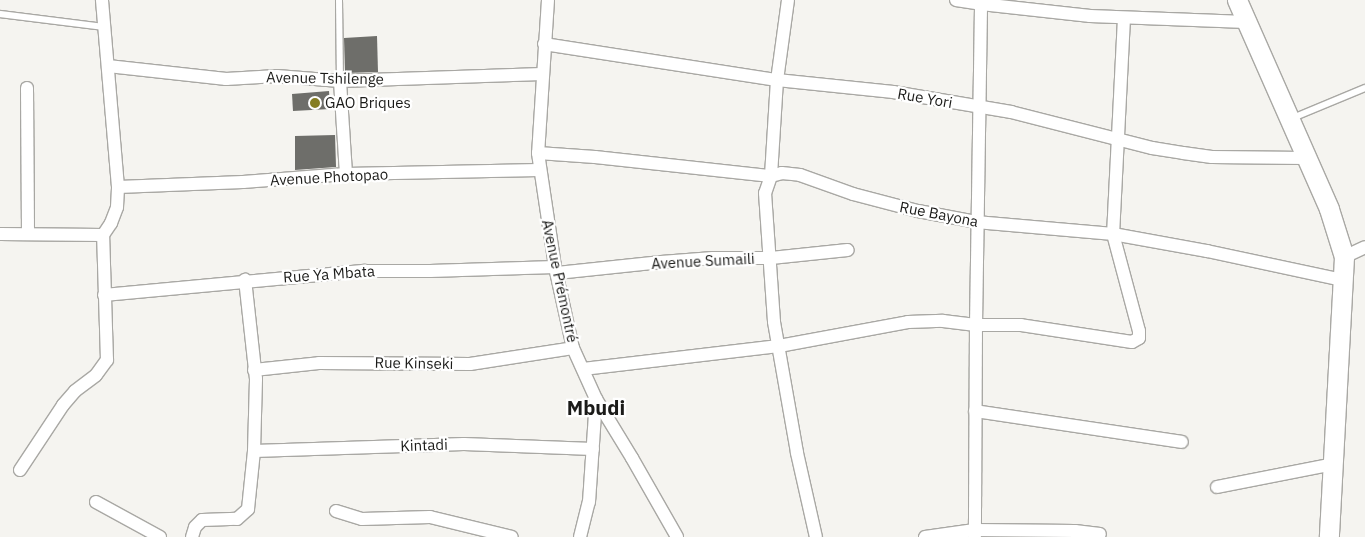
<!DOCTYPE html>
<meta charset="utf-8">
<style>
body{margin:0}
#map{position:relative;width:1365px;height:537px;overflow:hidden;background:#f5f4f0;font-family:"IBM Plex Sans",sans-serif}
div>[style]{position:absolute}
.building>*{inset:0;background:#6e6e6a}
.roads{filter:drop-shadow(1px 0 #a9a8a4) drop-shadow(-1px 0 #a9a8a4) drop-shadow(0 1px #a9a8a4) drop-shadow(0 -1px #a9a8a4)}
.lane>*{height:6px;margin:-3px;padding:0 3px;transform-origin:3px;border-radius:3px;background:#fff}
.street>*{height:12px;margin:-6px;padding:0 6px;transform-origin:6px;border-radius:6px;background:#fff}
.secondary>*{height:19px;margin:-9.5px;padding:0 9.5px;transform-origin:9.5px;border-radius:9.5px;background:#fff}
.dots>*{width:14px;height:14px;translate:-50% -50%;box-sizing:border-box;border:2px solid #fff;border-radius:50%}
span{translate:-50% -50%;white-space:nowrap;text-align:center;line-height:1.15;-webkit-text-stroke:4.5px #fff;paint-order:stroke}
.street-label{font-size:15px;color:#1b1b19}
.poi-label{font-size:15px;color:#1b1b19}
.left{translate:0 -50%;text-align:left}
.district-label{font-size:20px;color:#1b1b19;font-weight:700}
</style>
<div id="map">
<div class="building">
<i style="clip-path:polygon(377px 36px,378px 72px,345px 73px,344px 38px)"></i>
<i style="clip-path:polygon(329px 91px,330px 109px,293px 111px,292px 94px)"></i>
<i style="clip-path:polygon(335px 135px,336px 167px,295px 170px,295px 136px)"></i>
</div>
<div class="roads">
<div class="lane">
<i style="left:339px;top:0;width:81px;rotate:89.3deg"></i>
<i style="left:0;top:14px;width:106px;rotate:7.1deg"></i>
<i style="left:1290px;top:119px;width:81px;rotate:-22.5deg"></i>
</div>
<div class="street">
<i style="left:548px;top:0;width:153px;rotate:93.7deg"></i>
<i style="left:538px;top:153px;width:115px;rotate:81.5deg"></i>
<i style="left:555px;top:267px;width:83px;rotate:77.5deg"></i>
<i style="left:573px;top:348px;width:56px;rotate:65.7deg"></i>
<i style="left:596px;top:399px;width:69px;rotate:58.6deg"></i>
<i style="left:632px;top:458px;width:91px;rotate:60.3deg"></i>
<i style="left:788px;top:0;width:81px;rotate:97.8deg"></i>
<i style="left:777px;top:80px;width:96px;rotate:93.6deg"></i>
<i style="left:771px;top:176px;width:18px;rotate:109deg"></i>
<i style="left:765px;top:193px;width:129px;rotate:86deg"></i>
<i style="left:774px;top:322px;width:133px;rotate:80deg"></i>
<i style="left:797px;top:453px;width:86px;rotate:77.3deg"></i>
<i style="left:956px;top:0;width:25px;rotate:9deg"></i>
<i style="left:981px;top:4px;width:4px;rotate:-90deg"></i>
<i style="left:1124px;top:18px;width:216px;rotate:92.9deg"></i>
<i style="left:1113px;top:234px;width:100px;rotate:75deg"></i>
<i style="left:1139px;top:331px;width:7px;rotate:90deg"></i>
<i style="left:1139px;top:338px;width:8px;rotate:150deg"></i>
<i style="left:1132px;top:342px;width:112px;rotate:-171.3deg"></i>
<i style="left:1021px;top:325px;width:45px;rotate:180deg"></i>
<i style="left:976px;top:325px;width:321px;rotate:-89.1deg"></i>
<i style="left:981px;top:4px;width:110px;rotate:6.3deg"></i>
<i style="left:1090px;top:16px;width:156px;rotate:2.2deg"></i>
<i style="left:544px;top:44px;width:236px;rotate:8.8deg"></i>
<i style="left:777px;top:80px;width:117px;rotate:5.9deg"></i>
<i style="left:893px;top:92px;width:120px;rotate:9.6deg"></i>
<i style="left:1011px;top:112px;width:146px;rotate:14.3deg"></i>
<i style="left:1152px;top:148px;width:31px;rotate:9deg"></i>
<i style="left:1183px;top:153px;width:29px;rotate:8deg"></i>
<i style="left:1212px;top:157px;width:93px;rotate:0.6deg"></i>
<i style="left:108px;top:66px;width:119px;rotate:6.3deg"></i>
<i style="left:226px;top:79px;width:51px;rotate:-3.4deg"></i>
<i style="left:277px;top:76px;width:63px;rotate:4.5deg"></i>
<i style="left:340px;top:81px;width:202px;rotate:-2deg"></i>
<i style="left:340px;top:81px;width:93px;rotate:86.3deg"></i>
<i style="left:27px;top:88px;width:145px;rotate:89.6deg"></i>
<i style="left:538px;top:153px;width:57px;rotate:4deg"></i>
<i style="left:595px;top:157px;width:177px;rotate:6.2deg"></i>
<i style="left:771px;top:176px;width:11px;rotate:-15deg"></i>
<i style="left:782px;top:173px;width:18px;rotate:6deg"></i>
<i style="left:800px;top:175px;width:56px;rotate:19.7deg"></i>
<i style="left:853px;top:194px;width:67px;rotate:14.7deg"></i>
<i style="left:918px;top:211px;width:59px;rotate:10.7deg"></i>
<i style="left:976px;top:222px;width:138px;rotate:5deg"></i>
<i style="left:1113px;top:234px;width:96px;rotate:10.3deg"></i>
<i style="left:1207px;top:251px;width:138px;rotate:12.1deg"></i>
<i style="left:118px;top:187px;width:125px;rotate:-2.3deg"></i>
<i style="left:243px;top:182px;width:103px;rotate:-4.4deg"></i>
<i style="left:346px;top:174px;width:193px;rotate:-1.2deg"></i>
<i style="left:0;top:234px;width:103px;rotate:0.6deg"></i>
<i style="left:103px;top:235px;width:14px;rotate:-56deg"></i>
<i style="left:111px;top:223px;width:17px;rotate:-69deg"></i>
<i style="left:117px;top:207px;width:20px;rotate:-87deg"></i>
<i style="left:118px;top:187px;width:188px;rotate:-94.9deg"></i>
<i style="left:1344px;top:257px;width:23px;rotate:-25deg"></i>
<i style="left:557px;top:273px;width:105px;rotate:-6deg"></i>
<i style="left:661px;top:262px;width:52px;rotate:-4.4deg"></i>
<i style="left:713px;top:258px;width:58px"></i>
<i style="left:771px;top:258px;width:77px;rotate:-5.9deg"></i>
<i style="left:104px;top:295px;width:262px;rotate:-5.3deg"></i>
<i style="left:365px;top:271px;width:65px"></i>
<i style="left:430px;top:271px;width:125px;rotate:-1.8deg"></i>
<i style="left:583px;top:369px;width:197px;rotate:-6.7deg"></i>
<i style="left:779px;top:346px;width:131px;rotate:-10.5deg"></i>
<i style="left:908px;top:322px;width:35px;rotate:-2deg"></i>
<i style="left:943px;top:321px;width:33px;rotate:7deg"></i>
<i style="left:976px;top:325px;width:212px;rotate:90.3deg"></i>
<i style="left:254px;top:370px;width:65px;rotate:-6.1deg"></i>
<i style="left:319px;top:363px;width:151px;rotate:0.4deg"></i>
<i style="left:470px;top:364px;width:104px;rotate:-8.8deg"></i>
<i style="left:975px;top:411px;width:209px;rotate:8.5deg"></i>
<i style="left:254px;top:451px;width:210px;rotate:-1.9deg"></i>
<i style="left:464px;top:444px;width:129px;rotate:2.2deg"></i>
<i style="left:20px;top:470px;width:78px;rotate:-56.5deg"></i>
<i style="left:63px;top:405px;width:18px;rotate:-49deg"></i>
<i style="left:75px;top:391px;width:26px;rotate:-37deg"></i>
<i style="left:96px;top:375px;width:19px;rotate:-54deg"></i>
<i style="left:107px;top:360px;width:125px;rotate:-91.8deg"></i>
<i style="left:1217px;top:487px;width:119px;rotate:-11.1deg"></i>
<i style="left:96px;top:502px;width:73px;rotate:28.7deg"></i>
<i style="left:336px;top:511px;width:27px;rotate:17deg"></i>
<i style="left:362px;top:519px;width:68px;rotate:-1.7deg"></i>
<i style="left:430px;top:517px;width:84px;rotate:13.7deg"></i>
<i style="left:192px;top:537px;width:10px;rotate:-73deg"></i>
<i style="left:195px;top:527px;width:10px;rotate:-45deg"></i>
<i style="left:202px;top:520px;width:35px;rotate:-2deg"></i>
<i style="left:237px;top:519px;width:15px;rotate:-42deg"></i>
<i style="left:248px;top:509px;width:58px;rotate:-84.1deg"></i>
<i style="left:254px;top:451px;width:72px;rotate:-88.4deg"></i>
<i style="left:256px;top:379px;width:100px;rotate:-96.3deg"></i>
<i style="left:580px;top:537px;width:36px;rotate:-76deg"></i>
<i style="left:589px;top:502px;width:103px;rotate:-86.1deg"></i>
<i style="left:925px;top:537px;width:50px;rotate:-8deg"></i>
<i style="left:975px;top:530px;width:100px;rotate:0.6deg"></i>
<i style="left:1075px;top:531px;width:25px;rotate:7deg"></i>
</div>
<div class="secondary">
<i style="left:1237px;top:0;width:228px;rotate:66.2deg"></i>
<i style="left:1329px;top:209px;width:50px;rotate:72.6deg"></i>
<i style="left:1344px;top:257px;width:280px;rotate:93.1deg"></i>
</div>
</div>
<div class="dots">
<i style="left:315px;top:103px;background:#857d23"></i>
</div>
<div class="street-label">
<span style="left:325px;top:78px;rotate:1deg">Avenue Tshilenge</span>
<span style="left:925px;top:98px;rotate:10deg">Rue Yori</span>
<span style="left:329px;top:177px;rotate:-3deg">Avenue Photopao</span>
<span style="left:939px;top:214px;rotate:11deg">Rue Bayona</span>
<span style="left:703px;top:261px;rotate:-3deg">Avenue Sumaili</span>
<span style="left:329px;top:274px;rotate:-4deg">Rue Ya Mbata</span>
<span style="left:560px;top:281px;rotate:78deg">Avenue Prémontré</span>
<span style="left:414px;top:363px;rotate:1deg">Rue Kinseki</span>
<span style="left:424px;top:445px;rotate:-2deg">Kintadi</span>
</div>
<div class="poi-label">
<span class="left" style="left:325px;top:103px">GAO Briques</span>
</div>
<div class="district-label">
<span style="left:596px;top:407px">Mbudi</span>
</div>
</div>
